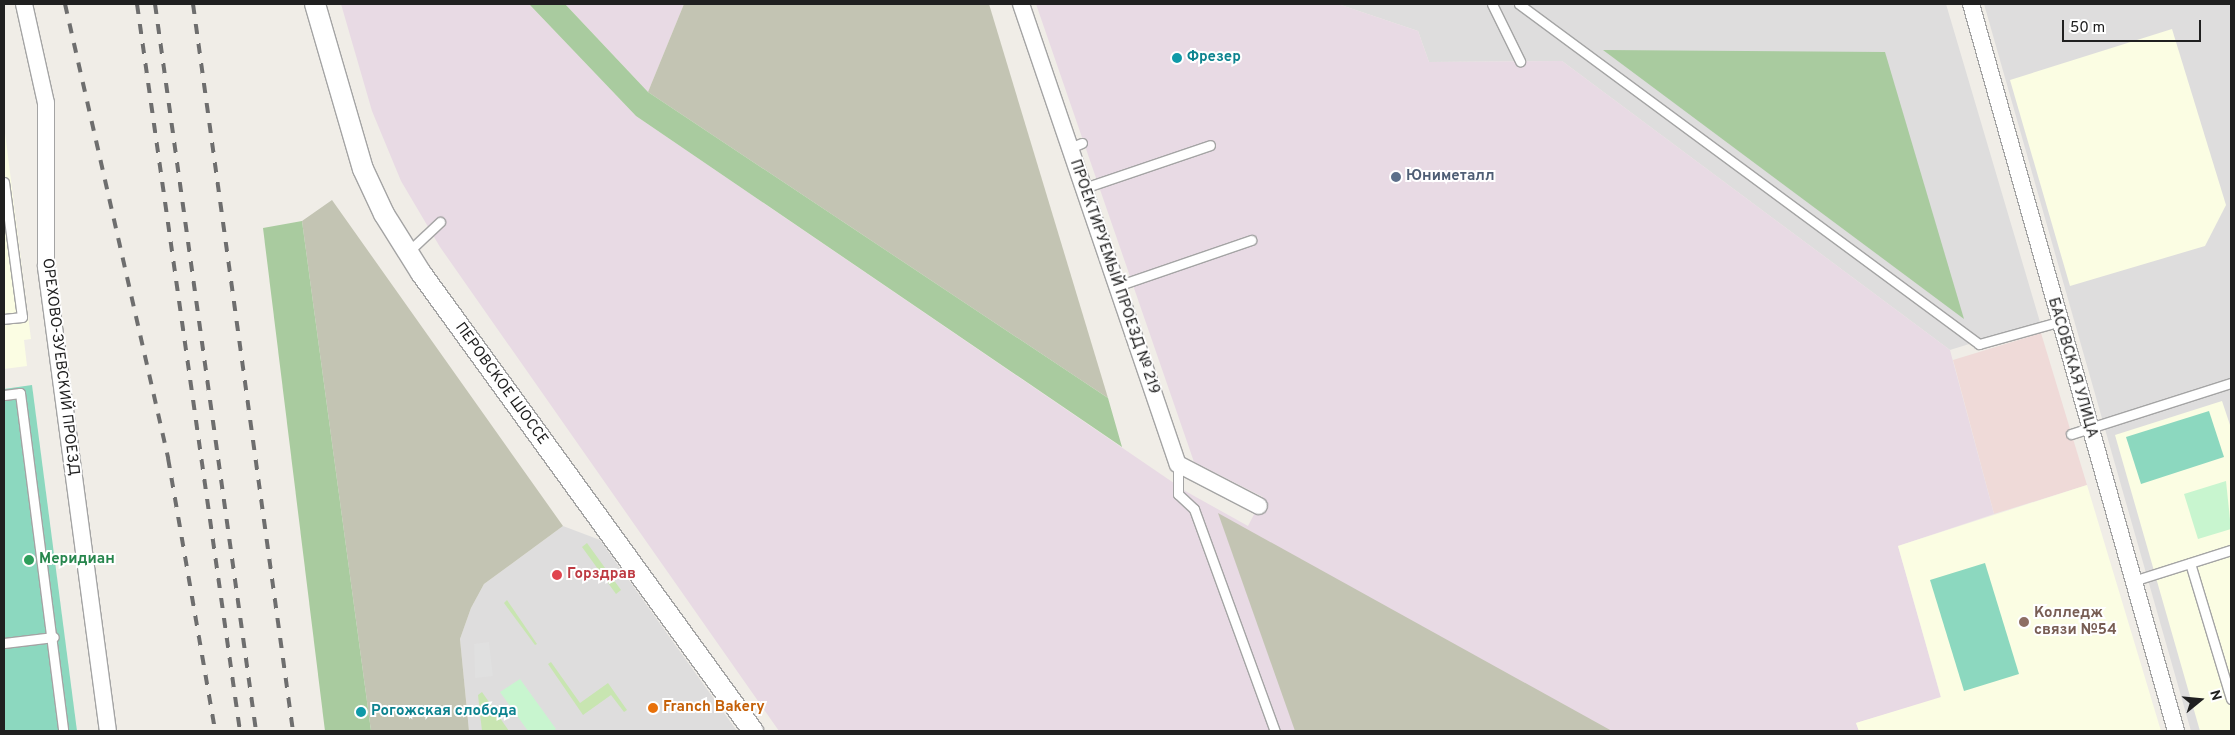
<!DOCTYPE html>
<meta charset="utf-8">
<style>
body{margin:0}
#map{position:relative;width:2235px;height:735px;overflow:hidden;background:#f0ede7;font-family:Overpass,sans-serif}
div>[style]{position:absolute}
.residential>*{inset:0;background:#dedddd}
.commercial>*{inset:0;background:#efdad8}
.industrial>*{inset:0;background:#e8dae4}
.education>*{inset:0;background:#fbfde3}
.construction>*{inset:0;background:#c3c4b3}
.grass>*{inset:0;background:#c8e5b1}
.forest>*{inset:0;background:#a9cb9f}
.park>*{inset:0;background:#c8f5cf}
.pitch>*{inset:0;background:#8cd8bf}
.parking>*{inset:0;background:#e0e0e0}
.roads{filter:drop-shadow(1px 0 #a4a4a4) drop-shadow(-1px 0 #a4a4a4) drop-shadow(0 1px #a4a4a4) drop-shadow(0 -1px #a4a4a4)}
.service>*{height:9px;margin:-4.5px;padding:0 4.5px;transform-origin:4.5px;border-radius:4.5px;background:#fff}
.minor>*{height:16px;margin:-8px;padding:0 8px;transform-origin:8px;border-radius:8px;background:#fff}
.tertiary>*{height:20px;margin:-10px;padding:0 10px;transform-origin:10px;border-radius:10px;background:#fff}
.rail>*{height:4px;margin-top:-2px;transform-origin:0;background:repeating-linear-gradient(90deg,#6e6e6e 0 10px,transparent 0 20px)}
.dots>*{width:14px;height:14px;translate:-50% -50%;box-sizing:border-box;border:2px solid #fff;border-radius:50%}
span{translate:-50% -50%;white-space:nowrap;text-align:center;line-height:1.15;-webkit-text-stroke:4px #fff;paint-order:stroke}
.culture-label{font-size:15px;color:#0d838f;font-weight:700}
.left{translate:0 -50%;text-align:left}
.service-label{font-size:15px;color:#4e5e75;font-weight:700}
.street-label{font-size:15px;color:#202020}
.leisure-label{font-size:15px;color:#27864d;font-weight:700}
.health-label{font-size:15px;color:#be3a42;font-weight:700}
.education-label{font-size:15px;color:#785e54;font-weight:700}
.food-label{font-size:15px;color:#c56008;font-weight:700}
.frame{position:absolute;inset:0;border:5px solid #202020;pointer-events:none}
.north{position:absolute;left:2175px;top:675px;width:50px;height:50px;-webkit-text-stroke:4px #fff;paint-order:stroke;rotate:73deg;font-size:14px;font-weight:700;line-height:20px;text-align:center;color:#202020}
.north::after{content:'';display:block;margin:auto;width:18px;height:22px;background:#202020;clip-path:polygon(50% 0,100% 100%,50% 72%,0 100%)}
.scale{position:absolute;left:2062px;top:20px;width:139px;height:22px;box-sizing:border-box;border:2px solid #202020;border-top:0;padding-left:6px;font-size:15px;line-height:18px;white-space:nowrap;color:#202020;-webkit-text-stroke:4px #fff;paint-order:stroke}
</style>
<div id="map">
<div class="residential">
<i style="clip-path:polygon(1338px 4px,1946px 4px,2040px 322px,1950px 350px,1562px 61px,1429px 62px,1418px 31px)"></i>
<i style="clip-path:polygon(1984px 4px,2231px 4px,2231px 731px,2191px 731px)"></i>
<i style="clip-path:polygon(563px 526px,600px 540px,737px 731px,469px 731px,460px 639px,471px 608px,484px 584px)"></i>
</div>
<div class="commercial">
<i style="clip-path:polygon(2041px 333px,2087px 485px,1994px 514px,1953px 360px)"></i>
</div>
<div class="industrial">
<i style="clip-path:polygon(341px 4px,529px 4px,636px 116px,1187px 492px,1248px 526px,1263px 497px,1194px 462px,1036px 4px,1338px 4px,1418px 31px,1429px 62px,1562px 61px,1950px 350px,1994px 514px,1898px 546px,1941px 698px,1856px 723px,1859px 731px,779px 731px,440px 247px,401px 181px,372px 111px)"></i>
<i style="clip-path:polygon(565px 4px,684px 4px,648px 92px)"></i>
</div>
<div class="education">
<i style="clip-path:polygon(2172px 29px,2226px 205px,2205px 246px,2070px 286px,2010px 80px)"></i>
<i style="clip-path:polygon(4px 125px,31px 339px,24px 340px,27px 366px,4px 369px)"></i>
<i style="clip-path:polygon(2222px 401px,2231px 428px,2231px 731px,2200px 731px,2115px 435px)"></i>
<i style="clip-path:polygon(2087px 485px,2161px 731px,1859px 731px,1856px 723px,1941px 697px,1898px 546px)"></i>
</div>
<div class="construction">
<i style="clip-path:polygon(684px 4px,989px 4px,1108px 398px,648px 92px)"></i>
<i style="clip-path:polygon(332px 200px,563px 526px,484px 584px,471px 608px,460px 639px,469px 731px,371px 731px,302px 221px)"></i>
<i style="clip-path:polygon(1218px 513px,1612px 731px,1295px 731px)"></i>
</div>
<div class="grass">
<i style="clip-path:polygon(587px 543px,621px 590px,616px 594px,582px 547px)"></i>
<i style="clip-path:polygon(507px 600px,537px 644px,535px 645px,504px 603px)"></i>
<i style="clip-path:polygon(551px 662px,580px 703px,608px 683px,627px 710px,624px 712px,611px 695px,583px 715px,548px 664px)"></i>
<i style="clip-path:polygon(482px 692px,509px 731px,482px 731px,478px 695px)"></i>
</div>
<div class="forest">
<i style="clip-path:polygon(529px 4px,565px 4px,648px 92px,1108px 398px,1122px 447px,636px 116px)"></i>
<i style="clip-path:polygon(1603px 50px,1885px 52px,1964px 319px)"></i>
<i style="clip-path:polygon(302px 221px,371px 731px,325px 731px,263px 228px)"></i>
</div>
<div class="park">
<i style="clip-path:polygon(2226px 481px,2231px 529px,2198px 539px,2184px 494px)"></i>
<i style="clip-path:polygon(520px 679px,556px 729px,553px 731px,528px 731px,500px 692px)"></i>
</div>
<div class="pitch">
<i style="clip-path:polygon(32px 385px,77px 731px,4px 731px,4px 389px)"></i>
<i style="clip-path:polygon(2209px 411px,2224px 457px,2141px 484px,2126px 437px)"></i>
<i style="clip-path:polygon(1985px 563px,2019px 674px,1964px 691px,1930px 580px)"></i>
</div>
<div class="parking">
<i style="clip-path:polygon(489px 642px,493px 676px,475px 678px,474px 644px)"></i>
</div>
<div class="roads">
<div class="service">
<i style="left:1492px;top:4px;width:64px;rotate:63.8deg"></i>
<i style="left:1519px;top:4px;width:572px;rotate:36.47deg"></i>
<i style="left:1979px;top:344px;width:82px;rotate:-15.6deg"></i>
<i style="left:1070px;top:148px;width:13px;rotate:-23deg"></i>
<i style="left:4px;top:182px;width:136px;rotate:82.4deg"></i>
<i style="left:22px;top:317px;width:18px;rotate:174deg"></i>
<i style="left:1084px;top:188px;width:133px;rotate:-18.8deg"></i>
<i style="left:408px;top:252px;width:44px;rotate:-43.2deg"></i>
<i style="left:1117px;top:286px;width:142px;rotate:-18.9deg"></i>
<i style="left:4px;top:395px;width:16px;rotate:-7deg"></i>
<i style="left:20px;top:393px;width:341px;rotate:82.7deg"></i>
<i style="left:2071px;top:434px;width:168px;rotate:-17.7deg"></i>
<i style="left:1178px;top:464px;width:30px;rotate:90deg"></i>
<i style="left:1178px;top:494px;width:22px;rotate:43deg"></i>
<i style="left:1194px;top:509px;width:236px;rotate:70deg"></i>
<i style="left:2190px;top:563px;width:142px;rotate:73.2deg"></i>
<i style="left:2133px;top:581px;width:103px;rotate:-17.6deg"></i>
<i style="left:4px;top:643px;width:50px;rotate:-6.8deg"></i>
</div>
<div class="minor">
<i style="left:24px;top:4px;width:101px;rotate:77.5deg"></i>
<i style="left:46px;top:103px;width:164px;rotate:90deg"></i>
<i style="left:46px;top:267px;width:468px;rotate:82.4deg"></i>
<i style="left:1021px;top:4px;width:486px;rotate:71.2deg"></i>
<i style="left:1178px;top:464px;width:91px;rotate:27.4deg"></i>
<i style="left:1971px;top:4px;width:755px;rotate:74.25deg"></i>
</div>
<div class="tertiary">
<i style="left:315px;top:4px;width:172px;rotate:73.8deg"></i>
<i style="left:363px;top:169px;width:50px;rotate:65deg"></i>
<i style="left:384px;top:214px;width:70px;rotate:57.9deg"></i>
<i style="left:421px;top:273px;width:566px;rotate:54.06deg"></i>
</div>
</div>
<div class="rail">
<i style="left:65px;top:4px;width:466px;rotate:77.2deg"></i>
<i style="left:168px;top:458px;width:277px;rotate:80.2deg"></i>
<i style="left:137px;top:4px;width:734px;rotate:81.94deg"></i>
<i style="left:155px;top:4px;width:734px;rotate:82.09deg"></i>
<i style="left:193px;top:4px;width:734px;rotate:82.17deg"></i>
</div>
<div class="dots">
<i style="left:1177px;top:58px;background:#0f9aa8"></i>
<i style="left:1396px;top:177px;background:#5c6f8a"></i>
<i style="left:29px;top:560px;background:#2e9e5b"></i>
<i style="left:557px;top:575px;background:#e0444e"></i>
<i style="left:2024px;top:622px;background:#8d6e63"></i>
<i style="left:653px;top:708px;background:#e8710a"></i>
<i style="left:361px;top:712px;background:#0f9aa8"></i>
</div>
<div class="culture-label">
<span class="left" style="left:1187px;top:58px">Фрезер</span>
<span class="left" style="left:371px;top:712px">Рогожская слобода</span>
</div>
<div class="service-label">
<span class="left" style="left:1406px;top:177px">Юниметалл</span>
</div>
<div class="street-label">
<span style="left:1114px;top:277px;rotate:71deg">ПРОЕКТИРУЕМЫЙ ПРОЕЗД № 219</span>
<span style="left:60px;top:367px;rotate:83deg">ОРЕХОВО-ЗУЕВСКИЙ ПРОЕЗД</span>
<span style="left:2072px;top:368px;rotate:74deg">БАСОВСКАЯ УЛИЦА</span>
<span style="left:501px;top:384px;rotate:54deg">ПЕРОВСКОЕ ШОССЕ</span>
</div>
<div class="leisure-label">
<span class="left" style="left:39px;top:560px">Меридиан</span>
</div>
<div class="health-label">
<span class="left" style="left:567px;top:575px">Горздрав</span>
</div>
<div class="education-label">
<span class="left" style="left:2034px;top:622px">Колледж<br>связи №54</span>
</div>
<div class="food-label">
<span class="left" style="left:663px;top:708px">Franch Bakery</span>
</div>
<div class="frame"></div>
<div class="north">N</div>
<div class="scale">50 m</div>
</div>
